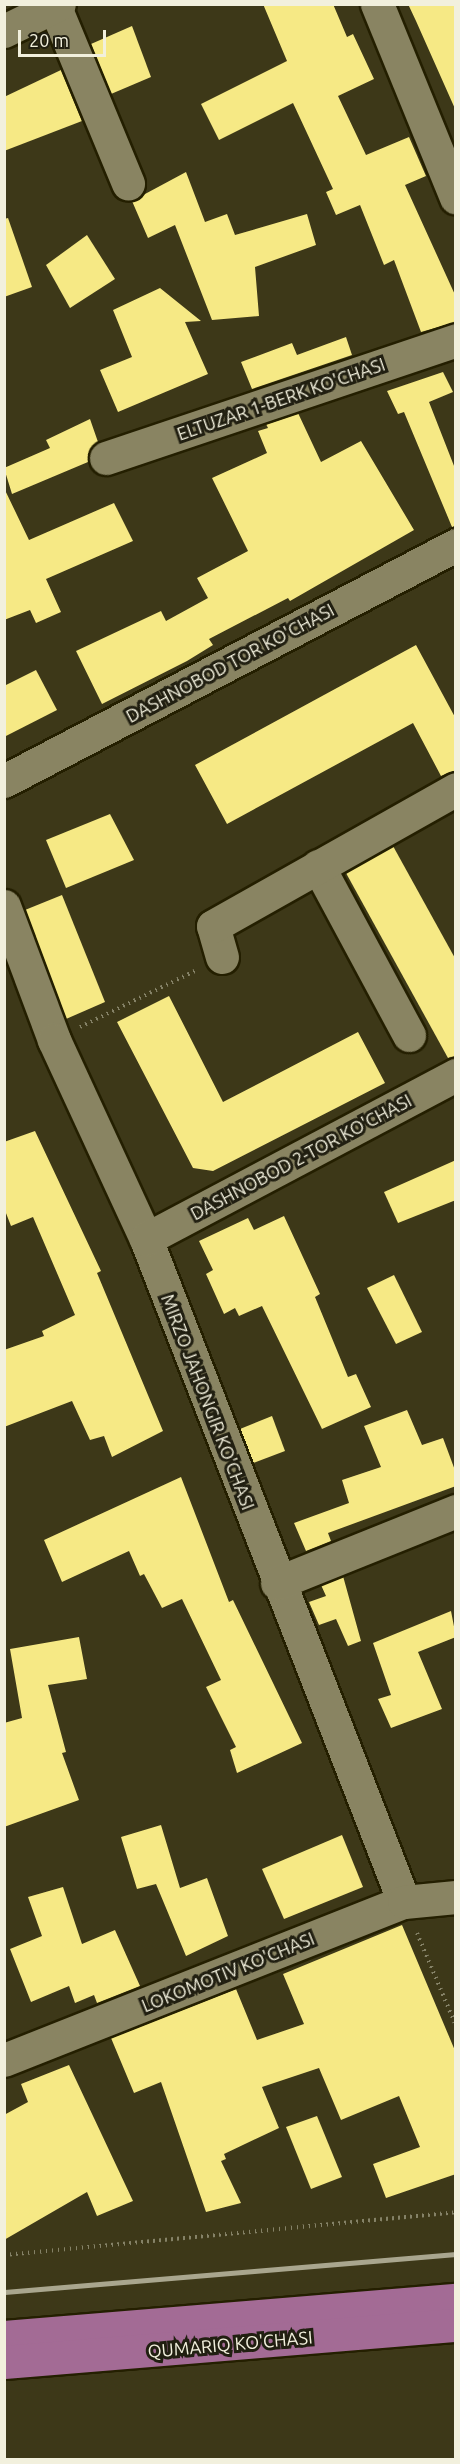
<!DOCTYPE html>
<style>
body{margin:0}
#map{position:relative;width:460px;height:2464px;overflow:hidden;background:#3d3818;font-family:Ubuntu,sans-serif}
div>[style]{position:absolute}
.building>*{inset:0;background:#f6e985}
.path>*{height:4px;margin-top:-2px;transform-origin:0;background:repeating-linear-gradient(90deg,#858267 0 1.5px,transparent 0 6px)}
.roads{filter:drop-shadow(2px 0 #241f00) drop-shadow(-2px 0 #241f00) drop-shadow(0 2px #241f00) drop-shadow(0 -2px #241f00)}
.minor>*{height:33px;margin:-16.5px;padding:0 16.5px;transform-origin:16.5px;border-radius:16.5px;background:#898462}
.major>*{height:33px;margin:-16.5px;padding:0 16.5px;transform-origin:16.5px;border-radius:16.5px;background:#a36b95}
.rail>*{height:4.5px;margin:-2.25px;padding:0 2.25px;transform-origin:2.25px;border-radius:2.25px;background:#a9a68e}
span{translate:-50% -50%;white-space:nowrap;text-align:center;line-height:1.15;-webkit-text-stroke:6px #211f11;paint-order:stroke}
.street-label{font-size:18px;color:#f2f0dd}
.frame{position:absolute;inset:0;border:6px solid #f2f0dd;pointer-events:none}
.scale{position:absolute;left:18px;top:30px;width:88px;height:27px;box-sizing:border-box;border:3px solid #f2f0dd;border-top:0;padding-left:8px;font-size:18px;line-height:21px;white-space:nowrap;color:#f2f0dd;-webkit-text-stroke:4px #211f11;paint-order:stroke}
</style>
<div id="map">
<div class="building">
<i style="clip-path:polygon(263px 4px,333px 4px,347px 37px,353px 34px,374px 79px,338px 96px,366px 155px,409px 137px,426px 176px,405px 185px,456px 297px,456px 322px,421px 332px,394px 260px,384px 265px,360px 205px,336px 215px,326px 192px,333px 189px,293px 103px,219px 140px,201px 104px,287px 61px)"></i>
<i style="clip-path:polygon(408px 4px,456px 4px,456px 111px,416px 21px)"></i>
<i style="clip-path:polygon(132px 26px,151px 77px,111px 94px,91px 44px)"></i>
<i style="clip-path:polygon(61px 70px,82px 121px,4px 151px,4px 97px)"></i>
<i style="clip-path:polygon(186px 172px,205px 222px,227px 214px,235px 235px,307px 214px,316px 245px,255px 267px,259px 316px,212px 320px,175px 225px,148px 238px,132px 201px)"></i>
<i style="clip-path:polygon(8px 218px,32px 287px,4px 297px,4px 219px)"></i>
<i style="clip-path:polygon(87px 235px,115px 279px,70px 308px,46px 265px)"></i>
<i style="clip-path:polygon(160px 288px,201px 321px,185px 322px,208px 374px,118px 412px,100px 370px,132px 357px,113px 310px)"></i>
<i style="clip-path:polygon(346px 337px,352px 355px,252px 389px,241px 362px,292px 343px,297px 355px)"></i>
<i style="clip-path:polygon(443px 372px,453px 392px,429px 402px,456px 471px,456px 526px,452px 527px,404px 412px,398px 414px,387px 391px)"></i>
<i style="clip-path:polygon(298px 413px,321px 462px,361px 441px,414px 530px,290px 601px,288px 598px,209px 639px,213px 645px,187px 661px,102px 704px,76px 651px,161px 611px,166px 621px,208px 598px,197px 578px,248px 551px,212px 478px,267px 453px,258px 431px,268px 428px,266px 424px)"></i>
<i style="clip-path:polygon(90px 419px,98px 442px,88px 454px,88px 462px,12px 494px,4px 468px,50px 448px,46px 440px)"></i>
<i style="clip-path:polygon(4px 488px,29px 540px,114px 503px,133px 541px,46px 579px,61px 612px,36px 623px,30px 610px,4px 620px)"></i>
<i style="clip-path:polygon(416px 645px,456px 719px,456px 770px,441px 776px,413px 723px,227px 824px,195px 765px)"></i>
<i style="clip-path:polygon(36px 670px,57px 710px,4px 737px,4px 686px)"></i>
<i style="clip-path:polygon(110px 814px,134px 860px,66px 888px,46px 840px)"></i>
<i style="clip-path:polygon(393px 846px,456px 960px,456px 1056px,448px 1058px,346px 873px)"></i>
<i style="clip-path:polygon(62px 895px,105px 1002px,66px 1019px,25px 910px)"></i>
<i style="clip-path:polygon(169px 996px,223px 1102px,358px 1032px,385px 1083px,213px 1171px,193px 1168px,117px 1022px)"></i>
<i style="clip-path:polygon(35px 1131px,101px 1271px,97px 1273px,163px 1431px,112px 1457px,104px 1436px,90px 1440px,72px 1401px,4px 1427px,4px 1350px,44px 1336px,42px 1331px,75px 1315px,33px 1217px,11px 1226px,4px 1208px,4px 1142px)"></i>
<i style="clip-path:polygon(456px 1160px,456px 1200px,398px 1223px,384px 1192px)"></i>
<i style="clip-path:polygon(284px 1216px,320px 1294px,315px 1297px,348px 1377px,356px 1374px,371px 1407px,322px 1429px,262px 1306px,239px 1316px,235px 1308px,224px 1314px,206px 1274px,213px 1270px,199px 1241px,248px 1218px,254px 1230px)"></i>
<i style="clip-path:polygon(394px 1275px,422px 1332px,396px 1344px,367px 1288px)"></i>
<i style="clip-path:polygon(407px 1410px,422px 1445px,443px 1438px,456px 1473px,456px 1486px,328px 1533px,331px 1541px,306px 1551px,294px 1523px,349px 1503px,342px 1480px,381px 1467px,364px 1426px)"></i>
<i style="clip-path:polygon(272px 1416px,285px 1451px,253px 1463px,240px 1429px)"></i>
<i style="clip-path:polygon(181px 1477px,229px 1602px,233px 1600px,302px 1743px,237px 1773px,230px 1750px,236px 1747px,206px 1687px,221px 1680px,182px 1599px,162px 1608px,144px 1574px,140px 1576px,129px 1551px,62px 1582px,44px 1540px)"></i>
<i style="clip-path:polygon(343px 1576px,361px 1641px,348px 1646px,336px 1619px,319px 1625px,309px 1602px,326px 1596px,321px 1585px)"></i>
<i style="clip-path:polygon(451px 1611px,456px 1637px,418px 1652px,442px 1709px,391px 1728px,378px 1699px,391px 1695px,373px 1643px)"></i>
<i style="clip-path:polygon(79px 1637px,87px 1679px,48px 1685px,66px 1752px,62px 1753px,79px 1800px,4px 1827px,4px 1723px,22px 1718px,10px 1649px)"></i>
<i style="clip-path:polygon(161px 1825px,180px 1888px,207px 1878px,228px 1936px,186px 1956px,156px 1884px,137px 1889px,121px 1837px)"></i>
<i style="clip-path:polygon(342px 1835px,363px 1887px,284px 1919px,262px 1869px)"></i>
<i style="clip-path:polygon(63px 1887px,82px 1944px,115px 1930px,140px 1986px,97px 2003px,94px 1995px,75px 2003px,69px 1986px,31px 2002px,10px 1949px,42px 1936px,28px 1897px)"></i>
<i style="clip-path:polygon(402px 1925px,456px 2053px,456px 2174px,386px 2198px,373px 2164px,420px 2147px,399px 2096px,341px 2120px,319px 2068px,262px 2087px,279px 2128px,224px 2154px,226px 2159px,221px 2161px,241px 2203px,206px 2212px,161px 2082px,134px 2093px,111px 2038px,236px 1989px,257px 2040px,304px 2024px,283px 1974px)"></i>
<i style="clip-path:polygon(69px 2065px,133px 2201px,97px 2216px,87px 2192px,4px 2240px,4px 2115px,28px 2102px,21px 2084px)"></i>
<i style="clip-path:polygon(317px 2116px,342px 2177px,311px 2189px,286px 2127px)"></i>
</div>
<div class="path">
<i style="left:80px;top:1027px;width:128px;rotate:-26deg"></i>
<i style="left:417px;top:1933px;width:101px;rotate:67.2deg"></i>
<i style="left:4px;top:2255px;width:454px;rotate:-5.4deg"></i>
</div>
<div class="roads">
<div class="minor">
<i style="left:377px;top:4px;width:209px;rotate:67.8deg"></i>
<i style="left:55px;top:7px;width:191px;rotate:67.5deg"></i>
<i style="left:4px;top:31px;width:61px;rotate:-26.1deg"></i>
<i style="left:106px;top:458px;width:369px;rotate:-18.6deg"></i>
<i style="left:4px;top:781px;width:510px;rotate:-27.57deg"></i>
<i style="left:318px;top:866px;width:192px;rotate:61.7deg"></i>
<i style="left:4px;top:906px;width:143px;rotate:69.5deg"></i>
<i style="left:54px;top:1040px;width:219px;rotate:65.2deg"></i>
<i style="left:146px;top:1239px;width:711px;rotate:68.74deg"></i>
<i style="left:222px;top:957px;width:32px;rotate:-106deg"></i>
<i style="left:213px;top:926px;width:279px;rotate:-29.4deg"></i>
<i style="left:146px;top:1239px;width:351px;rotate:-27.9deg"></i>
<i style="left:277px;top:1583px;width:193px;rotate:-21.9deg"></i>
<i style="left:4px;top:2060px;width:430px;rotate:-21.6deg"></i>
<i style="left:404px;top:1902px;width:52px;rotate:-5.5deg"></i>
</div>
<div class="major">
<i style="left:4px;top:2337px;width:454px;rotate:-4.7deg"></i>
<i style="left:4px;top:2362px;width:454px;rotate:-4.7deg"></i>
</div>
</div>
<div class="rail">
<i style="left:4px;top:2292px;width:454px;rotate:-4.8deg"></i>
</div>
<div class="street-label">
<span style="left:281px;top:399px;rotate:-19deg">ELTUZAR 1-BERK KO'CHASI</span>
<span style="left:230px;top:663px;rotate:-28deg">DASHNOBOD TOR KO'CHASI</span>
<span style="left:301px;top:1157px;rotate:-28deg">DASHNOBOD 2-TOR KO'CHASI</span>
<span style="left:208px;top:1402px;rotate:69deg">MIRZO JAHONGIR KO'CHASI</span>
<span style="left:228px;top:1972px;rotate:-22deg">LOKOMOTIV KO'CHASI</span>
<span style="left:230px;top:2344px;rotate:-5deg">QUMARIQ KO'CHASI</span>
</div>
<div class="frame"></div>
<div class="scale">20 m</div>
</div>
